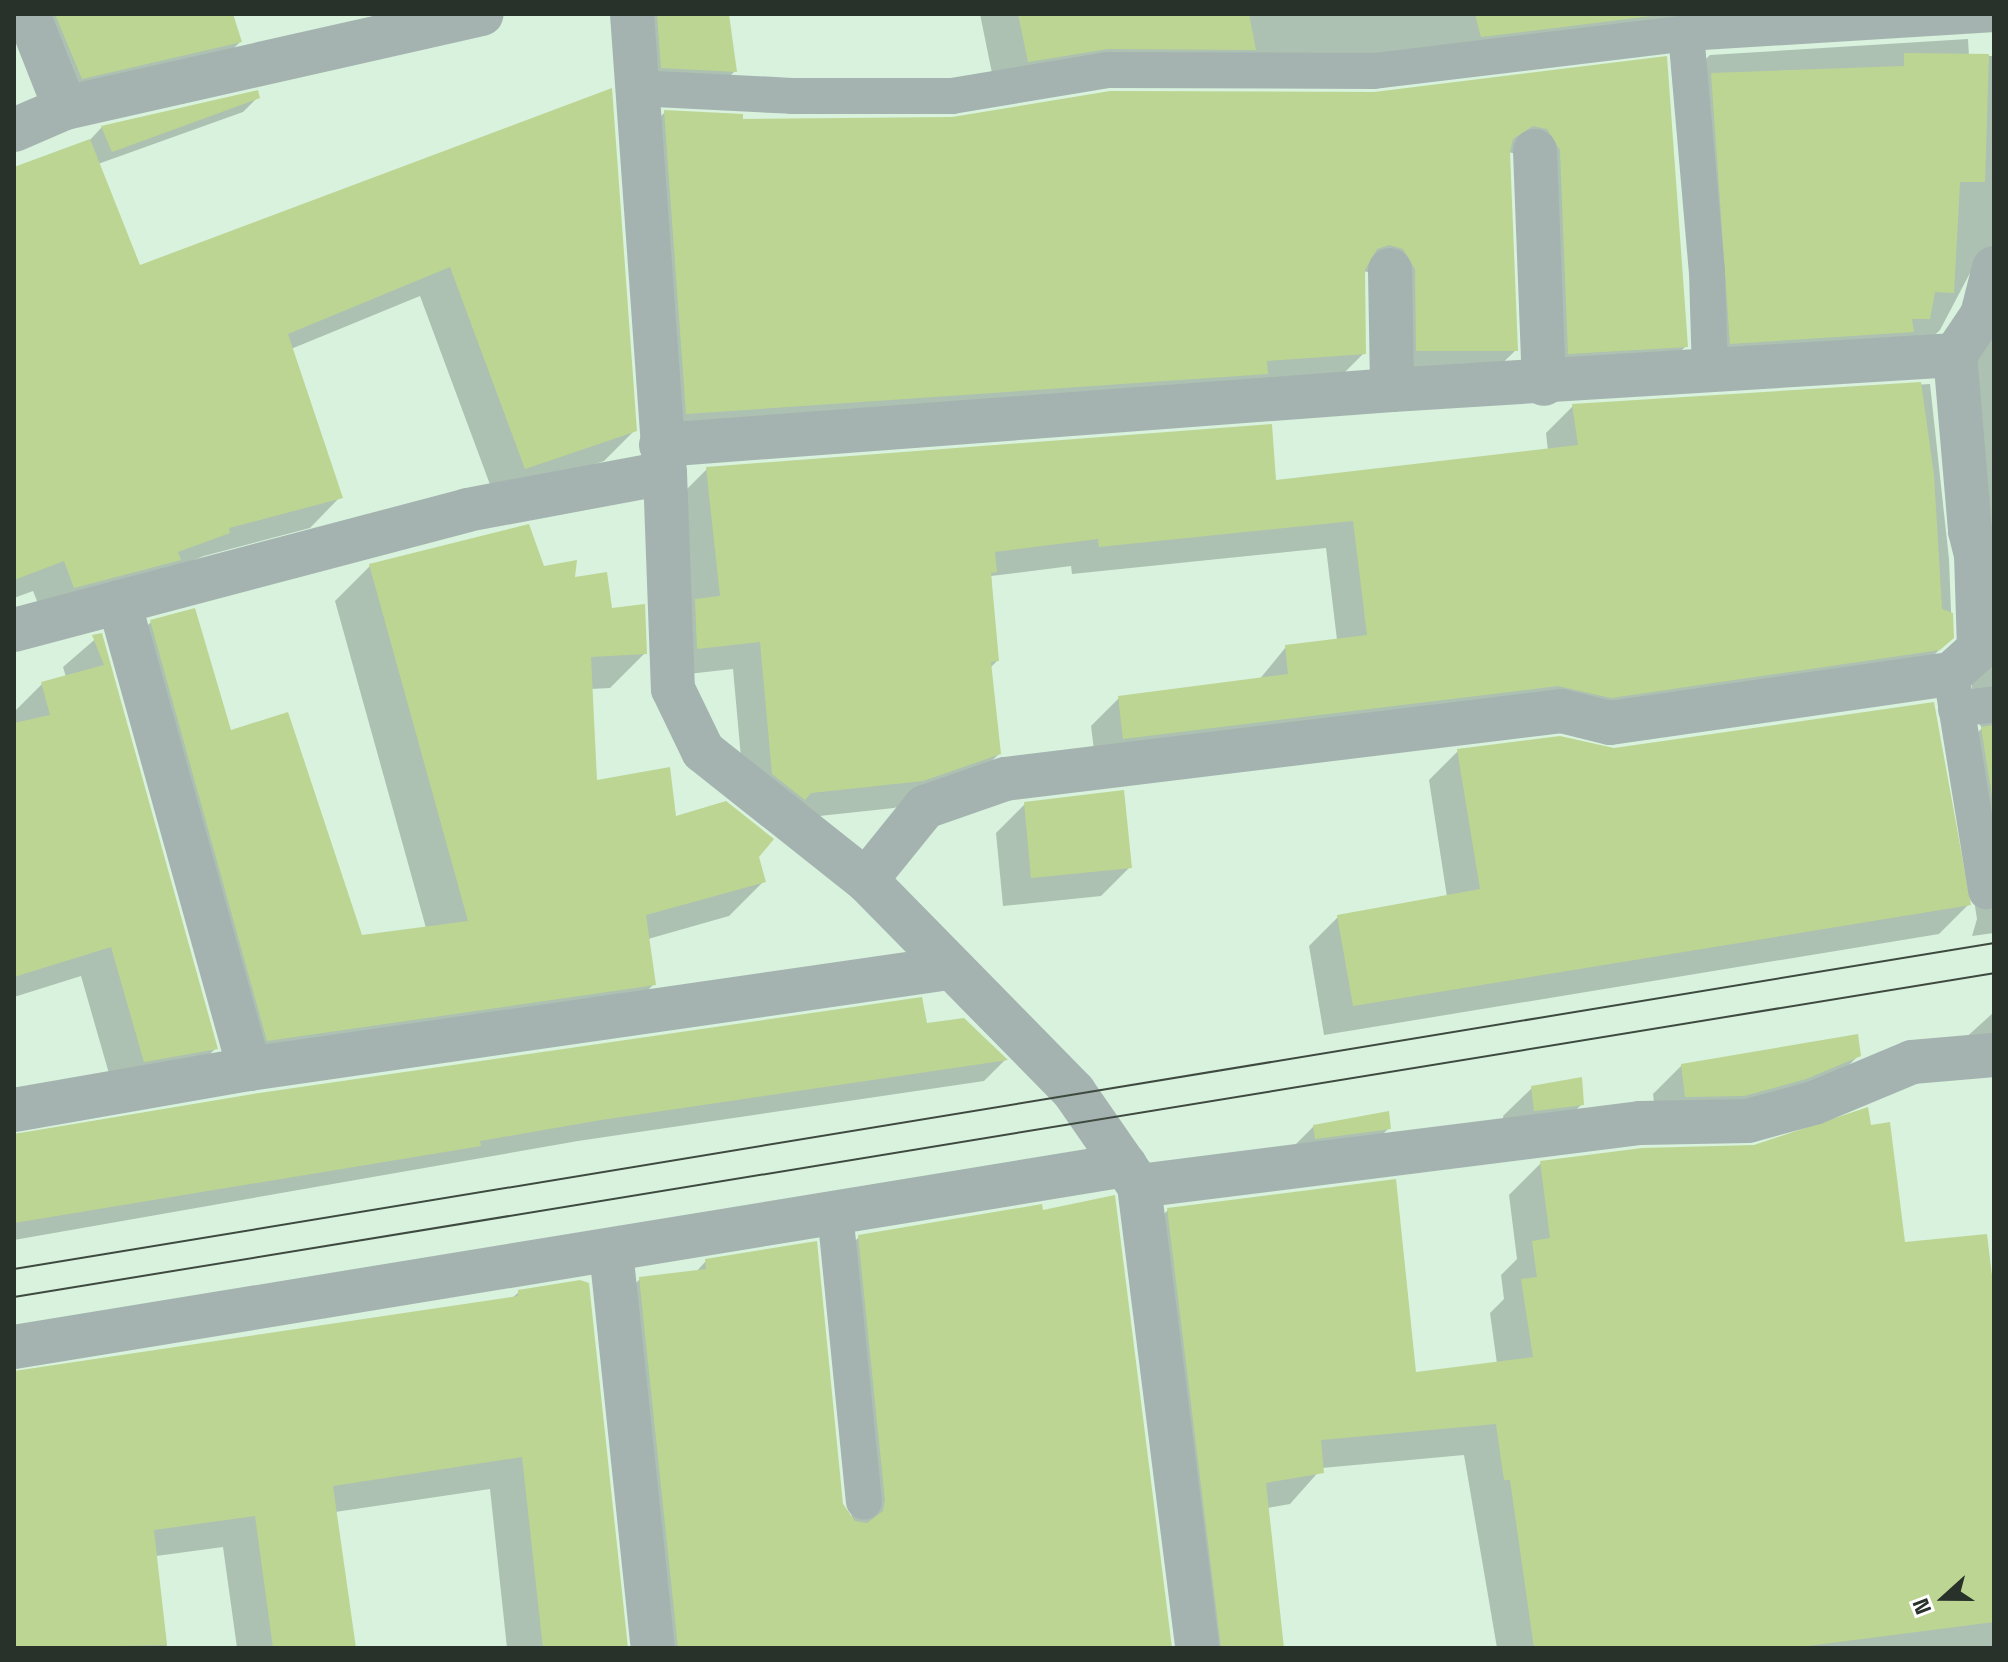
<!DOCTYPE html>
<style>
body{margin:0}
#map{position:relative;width:2008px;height:1662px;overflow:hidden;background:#d8f2de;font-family:"Space Grotesk",sans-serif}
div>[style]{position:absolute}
.shadow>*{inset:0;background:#0003}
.building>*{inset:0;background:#bdd593}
.lane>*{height:36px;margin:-18px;padding:0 18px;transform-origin:18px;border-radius:18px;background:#a4b3af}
.street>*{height:44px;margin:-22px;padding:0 22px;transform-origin:22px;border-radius:22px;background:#a4b3af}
.tram>*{height:2px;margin:-1px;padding:0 1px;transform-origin:1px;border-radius:1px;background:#3e4a40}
span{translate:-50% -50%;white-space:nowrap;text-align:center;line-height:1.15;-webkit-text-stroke:6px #fff;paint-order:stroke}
.frame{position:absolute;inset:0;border:16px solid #28322a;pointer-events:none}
.north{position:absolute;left:1904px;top:1558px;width:80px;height:80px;-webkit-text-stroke:6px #fff;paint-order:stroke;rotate:249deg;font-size:22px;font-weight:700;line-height:32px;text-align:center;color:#28322a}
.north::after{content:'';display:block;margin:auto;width:28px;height:36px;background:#28322a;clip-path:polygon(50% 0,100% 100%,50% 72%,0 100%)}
</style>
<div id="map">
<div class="shadow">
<i style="clip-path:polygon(14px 14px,233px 14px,240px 42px,209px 73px,51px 108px)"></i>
<i style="clip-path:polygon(610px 14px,728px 14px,735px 71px,704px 102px,631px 98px)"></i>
<i style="clip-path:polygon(980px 14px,1946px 14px,1075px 80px,996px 93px)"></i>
<i style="clip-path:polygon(1968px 39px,1969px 56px,1994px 56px,1994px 933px,1972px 936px,1977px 919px,1952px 759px,1982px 728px,1972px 714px,1970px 273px,1940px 330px,1909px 360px,1701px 373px,1680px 85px,1710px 55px)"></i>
<i style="clip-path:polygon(1665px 59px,1686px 346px,1660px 372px,1542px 379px,1521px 155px,1508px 152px,1516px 350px,1489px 376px,1391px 377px,1377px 274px,1363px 271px,1364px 353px,1338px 379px,660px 440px,639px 139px,665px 112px,741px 121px,952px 119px,1376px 94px)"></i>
<i style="clip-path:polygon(610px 91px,635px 430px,604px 461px,495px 498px,420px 296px,291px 349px,340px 497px,310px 528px,204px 556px,44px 618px,33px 591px,14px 598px,14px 184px,87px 143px,102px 127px,258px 97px,243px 112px,98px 164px,139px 267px)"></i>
<i style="clip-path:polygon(1930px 384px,1949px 559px,1952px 637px,1924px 665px,1096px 766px,1091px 726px,1119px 698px,1259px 680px,1286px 647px,1337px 640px,1326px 548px,1072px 574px,1071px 566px,991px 576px,997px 661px,990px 668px,999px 754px,971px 781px,894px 808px,782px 820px,745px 802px,733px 669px,670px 676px,680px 496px,707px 469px,1274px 482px,1548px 451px,1546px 433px,1573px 406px)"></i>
<i style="clip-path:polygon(370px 566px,542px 568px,573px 579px,611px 610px,645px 653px,610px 688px,591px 689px,595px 782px,757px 856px,764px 881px,729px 916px,648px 939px,654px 984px,619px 1019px,232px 1075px,116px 657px,151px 622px,230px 733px,361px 937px,426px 928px,335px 601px)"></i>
<i style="clip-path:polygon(100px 635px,215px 1049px,185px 1079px,114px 1091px,81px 976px,14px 997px,14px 712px,42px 684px,66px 677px,63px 667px)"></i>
<i style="clip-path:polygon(1458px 751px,1969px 904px,1939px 934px,1324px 1035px,1309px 946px,1338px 917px,1447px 897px,1429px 780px)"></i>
<i style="clip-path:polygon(1025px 804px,1130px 867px,1101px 896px,1003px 906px,996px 833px)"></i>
<i style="clip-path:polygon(1994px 1012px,1994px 1072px,1961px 1042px)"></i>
<i style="clip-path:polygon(926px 1026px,1005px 1060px,984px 1081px,578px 1141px,14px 1240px,14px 1134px)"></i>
<i style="clip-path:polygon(1859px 1055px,1830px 1084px,1657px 1125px,1653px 1094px,1682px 1065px)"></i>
<i style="clip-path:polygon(1532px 1088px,1582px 1104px,1553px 1133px,1506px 1139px,1503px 1116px)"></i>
<i style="clip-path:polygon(1314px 1126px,1389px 1128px,1360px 1157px,1285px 1155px)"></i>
<i style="clip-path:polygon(1541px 1163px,1904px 1245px,1994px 1289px,1994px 1648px,1497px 1648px,1464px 1455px,1322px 1468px,1290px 1504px,1267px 1508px,1283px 1648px,1186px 1648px,1135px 1242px,1168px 1210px,1414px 1375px,1497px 1364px,1490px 1313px,1504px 1299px,1501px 1275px,1517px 1259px,1509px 1195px)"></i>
<i style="clip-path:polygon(859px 1237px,1170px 1648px,643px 1648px,607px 1311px,640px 1279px,695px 1273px,706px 1261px,852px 1520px,827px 1269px)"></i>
<i style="clip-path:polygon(519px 1292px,626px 1648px,507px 1648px,490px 1489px,335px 1512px,354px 1648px,237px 1648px,223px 1547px,156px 1556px,167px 1648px,14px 1648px,14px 1378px,511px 1299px)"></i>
</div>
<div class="building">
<i style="clip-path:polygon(55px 14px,233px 14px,242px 42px,82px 79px)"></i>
<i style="clip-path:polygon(657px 14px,729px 14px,737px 72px,661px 68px)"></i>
<i style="clip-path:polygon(1018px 14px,1249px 14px,1256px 50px,1108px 49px,1028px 62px)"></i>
<i style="clip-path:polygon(1475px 14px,1668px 14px,1481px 37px)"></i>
<i style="clip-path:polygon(1904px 53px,1989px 54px,1985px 182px,1960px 182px,1954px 293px,1935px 292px,1930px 319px,1912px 319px,1914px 332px,1730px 344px,1711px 73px,1904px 66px)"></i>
<i style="clip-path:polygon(1667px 56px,1688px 347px,1568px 354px,1560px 150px,1547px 129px,1533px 126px,1513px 139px,1510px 152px,1518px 351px,1416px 351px,1415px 269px,1403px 249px,1389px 245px,1377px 249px,1365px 270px,1366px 354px,1267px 361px,1268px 374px,686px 414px,664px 110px,743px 114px,743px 119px,952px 117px,1110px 91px,1374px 92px)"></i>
<i style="clip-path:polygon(612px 88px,637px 431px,525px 469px,450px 267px,288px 334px,343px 498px,229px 528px,230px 533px,178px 552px,181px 560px,74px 588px,64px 561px,14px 580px,14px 167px,90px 139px,140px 265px)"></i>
<i style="clip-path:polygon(258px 90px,260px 98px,112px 152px,101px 126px)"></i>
<i style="clip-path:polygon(1921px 382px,1934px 475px,1942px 609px,1953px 613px,1954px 638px,1940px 650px,1611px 698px,1558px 686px,1123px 739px,1118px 696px,1288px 674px,1285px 645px,1367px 635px,1353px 521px,1099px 547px,1098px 539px,995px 552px,997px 572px,991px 573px,999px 661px,991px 662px,1001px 754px,923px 781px,811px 793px,805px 800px,772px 774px,760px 642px,697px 649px,695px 599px,720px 596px,706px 467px,1272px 424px,1276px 480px,1578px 445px,1572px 404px)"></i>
<i style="clip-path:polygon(529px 524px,544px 566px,577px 560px,575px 577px,607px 572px,612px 608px,645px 604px,647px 654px,591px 657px,597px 780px,670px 767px,676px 816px,726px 801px,774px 839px,759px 857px,766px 882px,646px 915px,656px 985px,267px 1041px,150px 620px,195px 608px,231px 730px,288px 712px,362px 935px,468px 921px,369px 564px)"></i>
<i style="clip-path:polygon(102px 633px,218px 1049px,144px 1062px,111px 947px,14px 977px,14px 723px,50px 715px,41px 682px,104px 665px,92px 635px)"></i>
<i style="clip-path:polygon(1934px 702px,1971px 905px,1353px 1006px,1337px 915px,1480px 889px,1457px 749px,1560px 736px,1614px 748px)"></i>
<i style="clip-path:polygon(1994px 725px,1994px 809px,1981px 727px)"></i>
<i style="clip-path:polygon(1124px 790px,1132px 868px,1031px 878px,1024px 802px)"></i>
<i style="clip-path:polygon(922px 997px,927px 1023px,964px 1018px,1008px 1060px,601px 1120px,480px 1141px,481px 1146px,14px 1223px,14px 1134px,253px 1094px)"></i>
<i style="clip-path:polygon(1858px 1034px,1861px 1056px,1806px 1079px,1744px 1096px,1685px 1097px,1681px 1064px)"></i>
<i style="clip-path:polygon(1582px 1077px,1584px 1105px,1534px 1111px,1531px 1086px)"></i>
<i style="clip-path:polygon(1868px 1107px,1871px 1125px,1890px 1122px,1905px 1242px,1987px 1234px,1994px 1292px,1994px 1622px,1792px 1648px,1534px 1648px,1510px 1480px,1504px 1480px,1496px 1424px,1321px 1440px,1324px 1473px,1266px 1483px,1284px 1648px,1221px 1648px,1167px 1208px,1396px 1179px,1416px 1372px,1533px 1357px,1521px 1279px,1537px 1277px,1532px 1241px,1550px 1238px,1540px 1161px,1642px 1148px,1754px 1145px)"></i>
<i style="clip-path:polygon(1389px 1111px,1391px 1129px,1315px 1139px,1313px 1125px)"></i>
<i style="clip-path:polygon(1115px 1195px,1172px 1648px,678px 1648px,639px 1277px,706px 1269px,705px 1259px,817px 1241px,843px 1504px,855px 1521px,867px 1523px,883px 1511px,885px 1500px,858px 1235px,1042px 1204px,1043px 1210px)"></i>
<i style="clip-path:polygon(580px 1280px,589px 1283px,628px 1648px,543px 1648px,522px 1457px,333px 1486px,356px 1648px,273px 1648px,255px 1516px,154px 1530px,167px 1645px,14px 1648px,14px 1371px,518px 1296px,518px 1290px)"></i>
</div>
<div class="lane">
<i style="left:1686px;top:33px;width:240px;rotate:85deg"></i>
<i style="left:1707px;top:272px;width:100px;rotate:88.3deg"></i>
<i style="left:636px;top:88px;width:156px;rotate:2.9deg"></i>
<i style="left:792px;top:96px;width:160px"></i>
<i style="left:952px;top:96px;width:158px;rotate:-9.5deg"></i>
<i style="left:1108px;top:70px;width:266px;rotate:0.2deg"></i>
<i style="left:1374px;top:71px;width:314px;rotate:-6.9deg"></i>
<i style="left:1686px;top:33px;width:309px;rotate:-3.5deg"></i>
<i style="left:1951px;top:674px;width:220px;rotate:80.8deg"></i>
<i style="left:1956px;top:709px;width:38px;rotate:-7deg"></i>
<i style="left:835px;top:1212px;width:291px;rotate:84.3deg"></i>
</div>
<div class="street">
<i style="left:28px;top:14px;width:101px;rotate:68.5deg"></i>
<i style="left:632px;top:14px;width:460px;rotate:85.9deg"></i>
<i style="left:665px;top:473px;width:216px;rotate:87.9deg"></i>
<i style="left:673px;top:689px;width:69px;rotate:64.2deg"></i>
<i style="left:703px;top:751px;width:208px;rotate:38.4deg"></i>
<i style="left:866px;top:880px;width:297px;rotate:45.5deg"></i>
<i style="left:1074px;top:1092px;width:114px;rotate:55.3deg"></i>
<i style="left:1139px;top:1186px;width:466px;rotate:82.8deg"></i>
<i style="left:14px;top:130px;width:56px;rotate:-23.3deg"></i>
<i style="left:65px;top:108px;width:427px;rotate:-12.7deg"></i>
<i style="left:1535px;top:151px;width:233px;rotate:87.8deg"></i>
<i style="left:1994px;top:268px;width:49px;rotate:104.3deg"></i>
<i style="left:1982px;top:315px;width:48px;rotate:124deg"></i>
<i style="left:1955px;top:355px;width:177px;rotate:85.1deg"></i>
<i style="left:1970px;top:531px;width:25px;rotate:76deg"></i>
<i style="left:1976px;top:555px;width:18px;rotate:9deg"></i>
<i style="left:1390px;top:270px;width:120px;rotate:89deg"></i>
<i style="left:661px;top:445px;width:733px;rotate:-4.3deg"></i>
<i style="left:1392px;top:390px;width:564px;rotate:-3.56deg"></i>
<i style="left:119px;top:602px;width:485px;rotate:74.4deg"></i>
<i style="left:14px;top:630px;width:469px;rotate:-14.8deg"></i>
<i style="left:467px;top:510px;width:201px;rotate:-10.6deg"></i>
<i style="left:866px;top:880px;width:94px;rotate:-51.1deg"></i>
<i style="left:925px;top:807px;width:85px;rotate:-19.3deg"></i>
<i style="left:1005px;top:779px;width:560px;rotate:-6.97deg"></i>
<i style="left:1561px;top:711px;width:50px;rotate:13.8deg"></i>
<i style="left:1610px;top:723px;width:345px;rotate:-8.2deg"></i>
<i style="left:1951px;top:674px;width:38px;rotate:-42deg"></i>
<i style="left:1979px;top:649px;width:94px;rotate:-91.8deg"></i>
<i style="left:14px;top:1110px;width:239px;rotate:-9.9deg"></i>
<i style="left:249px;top:1069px;width:707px;rotate:-8.21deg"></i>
<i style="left:1139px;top:1186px;width:505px;rotate:-7.17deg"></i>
<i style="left:1640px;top:1123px;width:108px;rotate:-1.1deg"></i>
<i style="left:1748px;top:1121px;width:68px;rotate:-15.3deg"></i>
<i style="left:1814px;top:1103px;width:106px;rotate:-22.7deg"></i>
<i style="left:1912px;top:1062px;width:82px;rotate:-4.9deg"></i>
<i style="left:611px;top:1251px;width:399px;rotate:84deg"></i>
<i style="left:14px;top:1347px;width:1126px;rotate:-9.3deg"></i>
</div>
<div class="tram">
<i style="left:14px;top:1269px;width:2007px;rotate:-9.35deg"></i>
<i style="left:14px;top:1297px;width:2006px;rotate:-9.29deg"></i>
</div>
<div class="frame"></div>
<div class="north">N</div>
</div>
